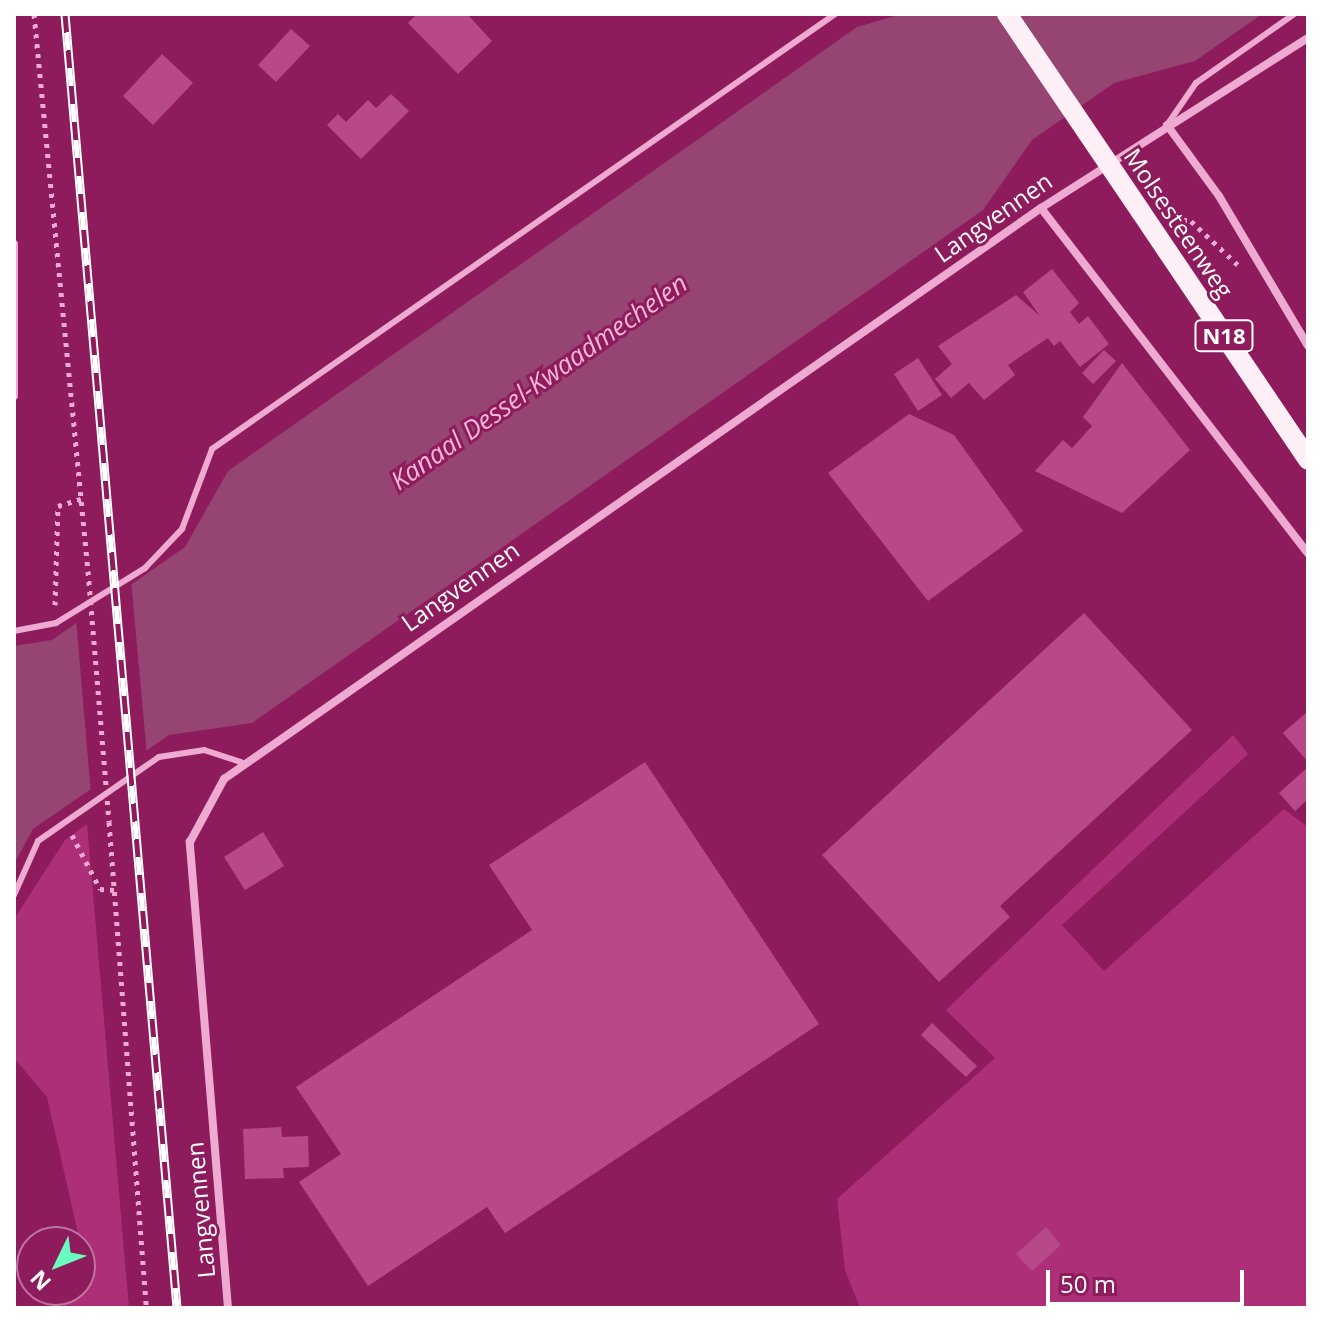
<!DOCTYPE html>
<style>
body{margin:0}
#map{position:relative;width:1322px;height:1322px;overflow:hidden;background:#8e1c5d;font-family:"Open Sans",sans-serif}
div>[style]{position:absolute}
.green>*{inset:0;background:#ac2f77}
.water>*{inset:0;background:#964472}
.pier>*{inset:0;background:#8e1c5d}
.building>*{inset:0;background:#b84988}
.path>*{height:5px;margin-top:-2.5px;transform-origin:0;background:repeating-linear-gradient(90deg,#eeaad1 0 4px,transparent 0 10px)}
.service>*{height:6px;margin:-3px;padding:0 3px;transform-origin:3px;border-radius:3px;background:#eeaad1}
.minor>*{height:8px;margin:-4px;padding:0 4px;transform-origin:4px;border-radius:4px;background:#eeaad1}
.primary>*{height:20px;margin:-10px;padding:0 10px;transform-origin:10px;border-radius:10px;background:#fff0f8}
.rail>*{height:9px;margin-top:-4.5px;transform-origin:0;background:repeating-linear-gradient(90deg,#8e1c5d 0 18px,#fff 0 36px);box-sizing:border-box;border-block:2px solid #fff}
.path-bridge>*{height:5px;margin-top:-2.5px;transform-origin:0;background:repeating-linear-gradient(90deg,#eeaad1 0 4px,transparent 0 10px)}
.primary-bridge>*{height:20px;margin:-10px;padding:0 10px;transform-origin:10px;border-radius:10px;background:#fff0f8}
span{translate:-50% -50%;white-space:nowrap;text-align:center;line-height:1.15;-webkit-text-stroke:6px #8e1c5d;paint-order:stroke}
.shield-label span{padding:2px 6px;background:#8e1c5d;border:2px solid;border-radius:6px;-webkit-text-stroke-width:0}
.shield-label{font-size:22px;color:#fff;font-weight:700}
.street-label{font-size:24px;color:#fff}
.water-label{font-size:26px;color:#f5b6da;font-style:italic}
.frame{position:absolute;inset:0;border:16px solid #fff;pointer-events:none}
.north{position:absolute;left:16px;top:1226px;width:80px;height:80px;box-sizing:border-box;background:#8e1c5d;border:2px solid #bb779e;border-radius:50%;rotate:227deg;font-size:22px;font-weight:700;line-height:32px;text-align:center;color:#fff}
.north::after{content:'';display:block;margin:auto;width:28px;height:36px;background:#67febf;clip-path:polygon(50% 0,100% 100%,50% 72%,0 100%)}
.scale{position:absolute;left:1046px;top:1270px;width:198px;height:36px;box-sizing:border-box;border:4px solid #fff;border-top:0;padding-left:10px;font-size:24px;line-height:28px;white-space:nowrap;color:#fff;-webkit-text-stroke:6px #8e1c5d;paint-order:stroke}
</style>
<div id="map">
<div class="green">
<i style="clip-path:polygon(1233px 735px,1248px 754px,1062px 925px,1104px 971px,1284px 809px,1308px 827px,1308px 1308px,860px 1308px,845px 1270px,837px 1199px,995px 1058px,946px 1010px)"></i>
<i style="clip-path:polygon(87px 824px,129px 1308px,49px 1308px,60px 1290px,80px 1290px,80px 1242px,47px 1097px,14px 1058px,14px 919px,65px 840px)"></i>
</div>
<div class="water">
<i style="clip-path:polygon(902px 14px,1262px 14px,1195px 61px,1114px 83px,1032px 140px,983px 210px,252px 723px,169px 735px,33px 829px,14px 864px,14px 646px,52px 640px,185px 547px,228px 471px,857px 27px)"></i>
</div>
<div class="pier">
<i style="clip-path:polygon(131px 580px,147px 755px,91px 794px,76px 619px)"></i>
</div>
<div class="building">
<i style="clip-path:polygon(417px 14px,467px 14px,492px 41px,458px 74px,408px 23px)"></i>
<i style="clip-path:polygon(291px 29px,310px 46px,276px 82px,258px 65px)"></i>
<i style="clip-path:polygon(162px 54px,193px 83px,153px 125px,123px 96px)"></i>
<i style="clip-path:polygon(391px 94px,409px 111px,361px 159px,327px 125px,338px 114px,346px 122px,368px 100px,376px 108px)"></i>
<i style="clip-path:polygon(1052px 269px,1079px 303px,1070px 312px,1079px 324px,1088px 316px,1109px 344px,1080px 367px,1060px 341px,1054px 346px,1048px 338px,1008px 365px,1015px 375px,984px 400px,969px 383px,951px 398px,935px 379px,952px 364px,938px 346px,1016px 295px,1040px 316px,1023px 292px)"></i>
<i style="clip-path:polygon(1104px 350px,1116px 361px,1093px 384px,1082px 373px)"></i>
<i style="clip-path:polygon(918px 358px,942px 395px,918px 411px,894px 374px)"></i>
<i style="clip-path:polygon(1122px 363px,1190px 450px,1122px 513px,1035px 471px,1063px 440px,1072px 448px,1092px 426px,1083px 417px)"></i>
<i style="clip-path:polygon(909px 414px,954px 435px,1023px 531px,928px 601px,828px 473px)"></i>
<i style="clip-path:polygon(1084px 613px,1192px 730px,1000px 906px,1010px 917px,939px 982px,822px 855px)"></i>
<i style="clip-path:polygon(1308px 711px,1308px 762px,1283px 733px)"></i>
<i style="clip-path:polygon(645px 762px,819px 1024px,505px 1233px,487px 1207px,368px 1286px,299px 1182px,341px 1154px,296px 1087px,532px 930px,489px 865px)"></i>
<i style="clip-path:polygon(1308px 767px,1308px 799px,1295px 811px,1279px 793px)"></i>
<i style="clip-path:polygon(263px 832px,284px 866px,245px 890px,224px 857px)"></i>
<i style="clip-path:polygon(932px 1023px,977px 1066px,966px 1077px,921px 1035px)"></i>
<i style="clip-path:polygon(281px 1127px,282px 1137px,308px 1136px,309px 1167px,283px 1168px,284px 1178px,245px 1179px,243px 1129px)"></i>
<i style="clip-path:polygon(1046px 1227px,1061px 1245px,1032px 1271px,1016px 1254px)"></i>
</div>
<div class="path">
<i style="left:34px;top:14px;width:560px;rotate:84.46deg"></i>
<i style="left:1173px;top:218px;width:18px;rotate:9deg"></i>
<i style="left:1191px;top:221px;width:64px;rotate:43.1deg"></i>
<i style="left:55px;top:605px;width:99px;rotate:-88.3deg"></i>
<i style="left:58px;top:506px;width:24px;rotate:-17deg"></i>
<i style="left:109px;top:822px;width:487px;rotate:85.6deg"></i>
<i style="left:72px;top:835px;width:61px;rotate:62.6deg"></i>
<i style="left:100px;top:889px;width:14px;rotate:4deg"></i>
</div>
<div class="service">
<i style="left:1167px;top:125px;width:51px;rotate:-55.4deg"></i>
<i style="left:1196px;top:83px;width:120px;rotate:-35.1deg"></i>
<i style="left:14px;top:631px;width:43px;rotate:-10.8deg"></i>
<i style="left:56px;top:623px;width:105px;rotate:-31.7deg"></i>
<i style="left:145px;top:568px;width:54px;rotate:-46.5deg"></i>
<i style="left:182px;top:529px;width:85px;rotate:-69.4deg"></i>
<i style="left:212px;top:449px;width:760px;rotate:-34.92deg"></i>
<i style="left:14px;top:895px;width:59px;rotate:-66deg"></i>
<i style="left:38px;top:841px;width:147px;rotate:-34.8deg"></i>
<i style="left:159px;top:757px;width:46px;rotate:-8.8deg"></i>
<i style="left:204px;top:750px;width:39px;rotate:18deg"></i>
</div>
<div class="minor">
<i style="left:1167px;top:125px;width:88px;rotate:53.8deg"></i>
<i style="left:1219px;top:196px;width:174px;rotate:59.3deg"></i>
<i style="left:1041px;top:208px;width:436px;rotate:52.3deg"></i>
<i style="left:14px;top:244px;width:152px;rotate:90deg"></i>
<i style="left:228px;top:1308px;width:468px;rotate:-94.7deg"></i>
<i style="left:190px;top:842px;width:72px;rotate:-61.6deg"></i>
<i style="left:224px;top:779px;width:997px;rotate:-34.95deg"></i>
<i style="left:1041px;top:208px;width:317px;rotate:-32.5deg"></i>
</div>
<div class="primary">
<i style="left:1141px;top:212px;width:299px;rotate:56deg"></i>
</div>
<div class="rail">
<i style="left:65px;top:14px;width:1299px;rotate:85.05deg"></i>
</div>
<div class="path-bridge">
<i style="left:88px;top:571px;width:252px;rotate:85.2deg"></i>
</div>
<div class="primary-bridge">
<i style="left:1007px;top:14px;width:239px;rotate:55.9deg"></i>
</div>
<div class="shield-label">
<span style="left:1224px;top:336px">N18</span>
</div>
<div class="street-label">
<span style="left:993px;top:217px;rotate:-35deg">Langvennen</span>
<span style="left:1179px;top:223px;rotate:56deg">Molsesteenweg</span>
<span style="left:460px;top:586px;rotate:-35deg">Langvennen</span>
<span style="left:200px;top:1210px;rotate:-95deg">Langvennen</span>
</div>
<div class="water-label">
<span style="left:539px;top:382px;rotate:-35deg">Kanaal Dessel-Kwaadmechelen</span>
</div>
<div class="frame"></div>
<div class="north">N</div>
<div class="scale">50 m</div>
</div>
